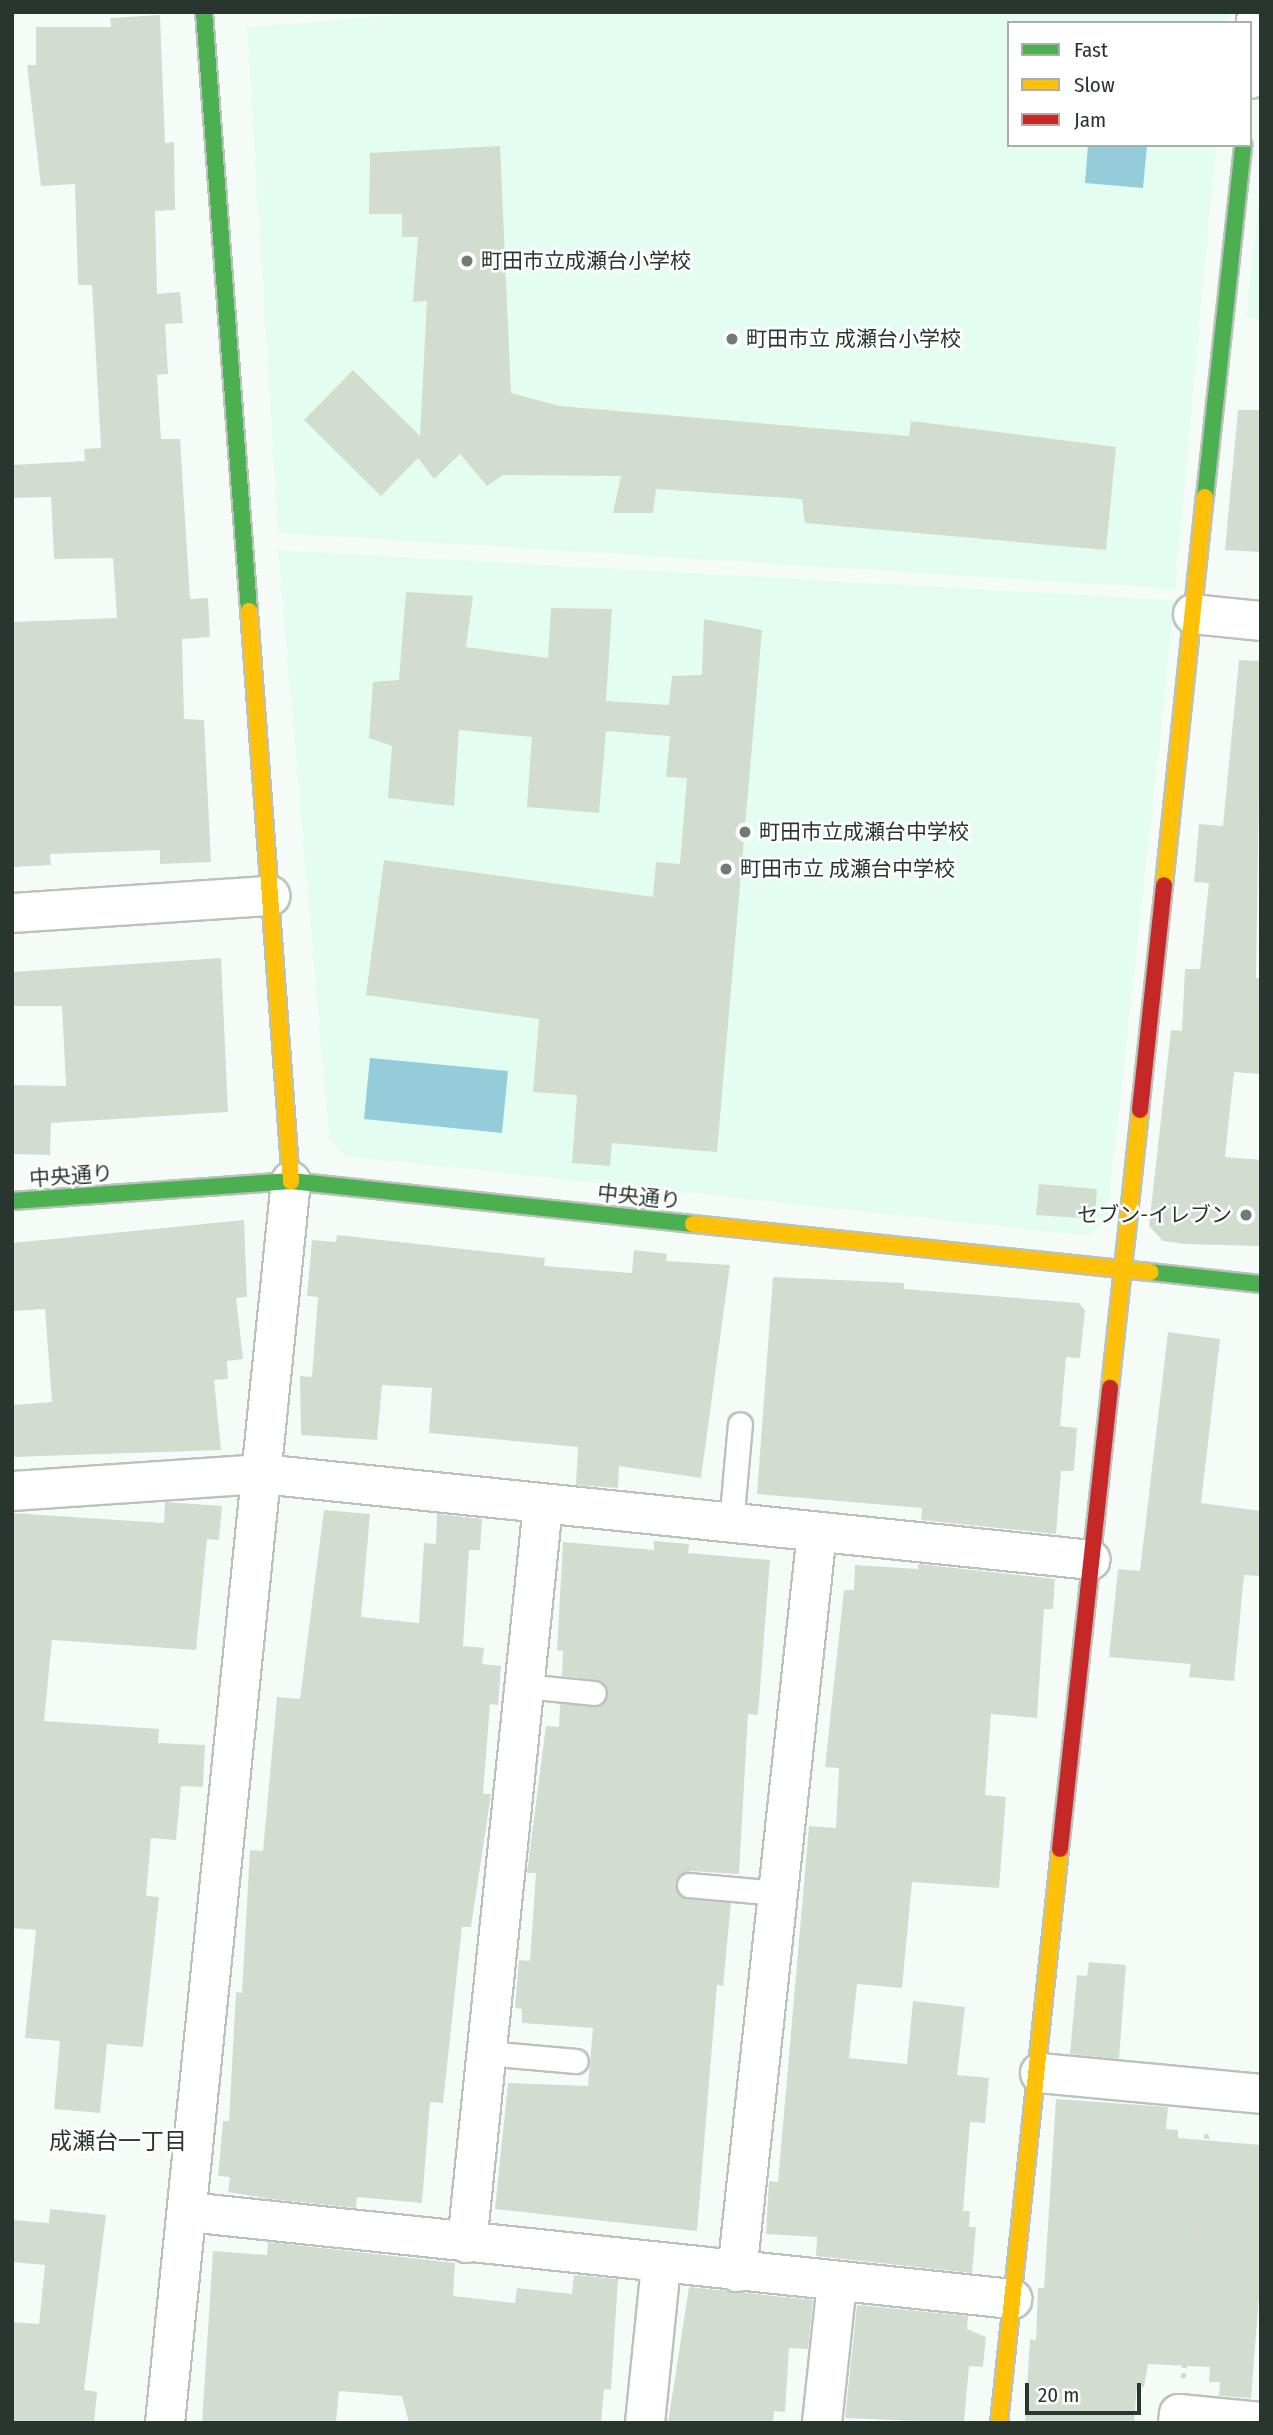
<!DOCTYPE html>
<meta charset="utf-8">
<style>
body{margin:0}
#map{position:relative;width:1273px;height:2435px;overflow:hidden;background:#f5fcf8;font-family:"Fira Sans Condensed","Noto Sans JP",sans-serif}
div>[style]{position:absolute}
.built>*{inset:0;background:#e3fdf0}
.water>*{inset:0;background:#94ccda}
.building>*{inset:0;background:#d2ddd0}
.path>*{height:4.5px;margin-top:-2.25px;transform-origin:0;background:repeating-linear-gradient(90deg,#d6d8d7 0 5px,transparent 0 10px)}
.roads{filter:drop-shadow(2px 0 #b9c2bd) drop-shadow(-2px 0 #b9c2bd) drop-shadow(0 2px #b9c2bd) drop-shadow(0 -2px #b9c2bd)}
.lane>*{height:23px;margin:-11.5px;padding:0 11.5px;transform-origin:11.5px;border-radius:11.5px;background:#fefffe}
.street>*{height:38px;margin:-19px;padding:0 19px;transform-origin:19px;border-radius:19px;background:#fefffe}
.fast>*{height:16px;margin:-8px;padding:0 8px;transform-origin:8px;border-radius:8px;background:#4caf50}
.slow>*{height:16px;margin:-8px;padding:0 8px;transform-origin:8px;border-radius:8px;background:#ffc107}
.jam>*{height:16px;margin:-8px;padding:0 8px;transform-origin:8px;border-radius:8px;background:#c62828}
.dots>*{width:19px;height:19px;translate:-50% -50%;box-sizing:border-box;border:4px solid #fff;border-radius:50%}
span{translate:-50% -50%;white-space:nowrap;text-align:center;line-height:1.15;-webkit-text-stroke:5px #fff;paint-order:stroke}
.poi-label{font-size:21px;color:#29362f}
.left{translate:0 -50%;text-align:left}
.right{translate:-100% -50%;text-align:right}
.street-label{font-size:21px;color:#29362f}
.neighbourhood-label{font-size:23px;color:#29362f}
.frame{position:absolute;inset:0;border:14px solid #29362f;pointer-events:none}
.legend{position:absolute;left:1007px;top:21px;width:245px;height:126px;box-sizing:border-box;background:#fff;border:2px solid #a9afac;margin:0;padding:9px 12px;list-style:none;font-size:21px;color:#29362f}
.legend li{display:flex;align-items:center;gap:14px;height:35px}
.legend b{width:35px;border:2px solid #a9afac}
.scale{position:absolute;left:1025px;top:2383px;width:116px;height:32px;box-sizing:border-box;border:4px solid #29362f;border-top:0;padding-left:9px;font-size:21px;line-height:24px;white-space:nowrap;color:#29362f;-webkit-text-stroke:5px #fff;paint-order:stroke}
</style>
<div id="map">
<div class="built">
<i style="clip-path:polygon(434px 12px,1228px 12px,1227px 23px,1009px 23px,1009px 145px,1216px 145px,1175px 589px,278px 533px,247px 27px)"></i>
<i style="clip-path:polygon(1261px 179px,1261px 319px,1246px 317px)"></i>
<i style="clip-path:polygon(278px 550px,1175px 600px,1107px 1220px,1089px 1236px,345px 1156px,329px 1138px)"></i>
</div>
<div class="water">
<i style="clip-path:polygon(1088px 145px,1147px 145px,1143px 188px,1085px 183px)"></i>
<i style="clip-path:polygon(370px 1058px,508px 1071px,502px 1133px,364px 1119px)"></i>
</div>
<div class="building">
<i style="clip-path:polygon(160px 15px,165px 143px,174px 142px,175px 210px,155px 211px,157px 294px,180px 292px,183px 323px,165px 324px,168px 374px,157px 375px,161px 439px,180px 439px,190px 599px,208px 598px,210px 637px,182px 639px,184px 719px,204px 720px,211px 862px,160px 864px,160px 850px,50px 854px,51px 865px,12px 867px,12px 622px,117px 618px,113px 558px,54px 559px,51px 497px,12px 498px,12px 465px,85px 461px,84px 449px,101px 448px,92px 285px,78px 285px,75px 184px,41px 186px,27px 65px,36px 65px,36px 27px,111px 27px,110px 18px)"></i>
<i style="clip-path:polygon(500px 146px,511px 393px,559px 406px,909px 436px,911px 421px,1116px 447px,1106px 550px,805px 523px,802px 499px,656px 489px,653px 513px,613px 513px,621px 476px,503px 475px,487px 486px,460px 454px,434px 479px,418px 458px,381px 496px,304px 420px,353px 370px,420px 436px,427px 301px,413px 302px,418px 237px,402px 237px,402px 214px,369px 214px,370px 153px)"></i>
<i style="clip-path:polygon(1238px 410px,1261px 410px,1261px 552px,1225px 550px)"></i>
<i style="clip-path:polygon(406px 592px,473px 596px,466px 647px,548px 658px,551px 608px,612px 609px,606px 701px,669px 705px,672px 676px,702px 675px,704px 619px,762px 630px,717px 1152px,612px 1143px,610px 1166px,572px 1163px,577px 1095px,533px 1092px,539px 1019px,366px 995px,384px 860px,653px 897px,656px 862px,680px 864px,687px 778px,666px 777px,670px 736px,606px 731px,599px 813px,527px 807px,532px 737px,459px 730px,454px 806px,388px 798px,392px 746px,369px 738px,373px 682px,399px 680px)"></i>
<i style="clip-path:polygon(1239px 660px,1261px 661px,1256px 978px,1261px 978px,1261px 1074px,1234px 1072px,1225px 1157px,1261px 1160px,1261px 1246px,1184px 1244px,1163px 1241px,1149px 1226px,1171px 1030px,1182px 1031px,1185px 969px,1200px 969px,1209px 883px,1194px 882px,1199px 824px,1223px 826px)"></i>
<i style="clip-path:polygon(221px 958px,228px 1112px,51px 1123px,50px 1155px,12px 1154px,12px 1085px,66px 1086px,62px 1006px,12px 1006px,12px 972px)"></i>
<i style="clip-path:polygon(1039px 1184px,1097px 1189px,1095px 1219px,1036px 1215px)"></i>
<i style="clip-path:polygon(244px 1220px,247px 1297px,236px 1298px,243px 1359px,227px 1361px,228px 1379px,214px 1380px,221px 1450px,12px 1457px,12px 1405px,52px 1402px,45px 1309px,12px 1311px,12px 1243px)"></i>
<i style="clip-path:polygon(337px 1235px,545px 1258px,544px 1266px,632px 1273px,634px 1250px,667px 1254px,666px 1261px,730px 1265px,701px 1478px,619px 1466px,618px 1488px,576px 1485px,578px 1447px,429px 1433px,432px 1388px,382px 1385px,377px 1440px,301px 1435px,300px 1376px,312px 1377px,318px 1297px,307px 1296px,312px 1240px,336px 1242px)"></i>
<i style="clip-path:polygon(773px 1277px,904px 1283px,904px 1289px,1079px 1303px,1085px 1310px,1080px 1358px,1066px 1357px,1060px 1426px,1077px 1428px,1074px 1471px,1061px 1471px,1056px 1534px,921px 1520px,922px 1508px,757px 1494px)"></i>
<i style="clip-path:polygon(1168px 1332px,1220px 1339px,1201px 1503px,1261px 1511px,1261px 1576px,1244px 1575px,1234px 1681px,1189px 1677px,1191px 1664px,1109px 1657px,1118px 1569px,1140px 1571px)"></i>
<i style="clip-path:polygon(165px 1502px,222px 1506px,219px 1540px,207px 1539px,196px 1650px,52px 1640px,44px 1721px,159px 1729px,158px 1743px,205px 1745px,203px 1787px,181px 1786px,176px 1840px,151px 1838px,146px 1896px,159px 1897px,143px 2047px,107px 2044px,100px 2113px,54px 2109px,60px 2041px,25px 2038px,36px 1930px,12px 1928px,12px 1513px,164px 1523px)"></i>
<i style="clip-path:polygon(324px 1510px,370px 1514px,361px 1617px,419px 1623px,424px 1543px,436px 1544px,437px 1514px,482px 1519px,480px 1550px,469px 1550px,463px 1646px,484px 1648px,482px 1664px,501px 1666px,498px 1705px,490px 1704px,483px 1794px,491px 1794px,471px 1927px,462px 1927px,443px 2103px,430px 2102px,422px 2203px,357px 2197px,356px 2208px,270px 2199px,228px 2192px,230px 2177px,218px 2176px,223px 2121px,229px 2121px,236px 1992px,242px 1993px,250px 1850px,263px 1851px,277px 1697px,300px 1699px)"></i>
<i style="clip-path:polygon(654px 1541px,689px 1544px,688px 1553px,770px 1560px,758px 1715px,748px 1714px,739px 1874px,690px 1871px,675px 1883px,687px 1899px,731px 1903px,723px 1986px,717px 1985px,697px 2231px,495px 2209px,508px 2083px,588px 2086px,593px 2028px,522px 2023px,522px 2009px,515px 2008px,519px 1960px,530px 1961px,536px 1873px,527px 1873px,546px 1726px,559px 1727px,560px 1704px,599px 1706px,608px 1695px,602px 1681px,562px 1676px,563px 1651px,557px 1650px,563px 1542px,654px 1550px)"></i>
<i style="clip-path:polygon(918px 1564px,1055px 1579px,1053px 1609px,1044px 1609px,1037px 1718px,991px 1714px,985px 1795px,1006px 1797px,999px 1888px,912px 1882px,902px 1988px,857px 1984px,849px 2058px,907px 2064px,913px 2001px,965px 2007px,957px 2075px,989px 2078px,985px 2123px,970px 2122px,963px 2211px,970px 2211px,969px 2227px,976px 2227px,972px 2273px,816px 2256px,817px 2237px,766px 2234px,769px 2181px,778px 2182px,809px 1826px,836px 1828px,839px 1768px,825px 1767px,844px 1590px,854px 1590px,855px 1565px,918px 1569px)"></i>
<i style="clip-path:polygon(1089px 1962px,1126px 1965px,1119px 2059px,1070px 2054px,1077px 1975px,1087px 1976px)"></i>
<i style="clip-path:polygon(1056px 2099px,1168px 2107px,1166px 2129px,1178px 2130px,1178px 2138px,1261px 2145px,1261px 2272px,1251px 2398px,1219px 2396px,1220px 2382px,1209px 2382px,1210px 2367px,1148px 2364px,1144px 2387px,1137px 2386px,1134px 2423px,1025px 2423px,1030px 2339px,1036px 2340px,1038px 2288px,1044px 2288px)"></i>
<i style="clip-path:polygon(50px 2209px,106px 2215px,84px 2390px,97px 2392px,94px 2423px,12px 2423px,12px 2322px,39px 2324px,45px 2265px,12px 2262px,12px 2220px,49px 2223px)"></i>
<i style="clip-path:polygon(268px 2242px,455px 2263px,453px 2296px,515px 2303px,517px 2288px,572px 2294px,574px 2275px,618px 2279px,611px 2390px,604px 2389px,601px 2423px,409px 2423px,402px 2396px,339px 2391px,336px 2423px,202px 2423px,213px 2251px,267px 2255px)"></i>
<i style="clip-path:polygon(689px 2287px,813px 2300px,808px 2349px,789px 2348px,785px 2412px,774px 2411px,773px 2423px,668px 2423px)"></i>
<i style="clip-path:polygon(857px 2305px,968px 2316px,967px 2329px,986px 2337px,983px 2367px,969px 2366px,964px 2423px,845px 2418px)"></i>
</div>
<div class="path">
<i style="left:1183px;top:2378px;width:250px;rotate:-84.5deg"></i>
</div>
<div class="roads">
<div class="lane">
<i style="left:731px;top:1524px;width:100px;rotate:-84.9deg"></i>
<i style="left:525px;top:1686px;width:69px;rotate:5.8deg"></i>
<i style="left:689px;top:1885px;width:89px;rotate:5.1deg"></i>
<i style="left:486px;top:2053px;width:90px;rotate:5.1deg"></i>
</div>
<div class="street">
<i style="left:1250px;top:79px;width:67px;rotate:-84deg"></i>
<i style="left:1193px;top:614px;width:68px;rotate:5.9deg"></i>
<i style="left:12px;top:913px;width:259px;rotate:-3.8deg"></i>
<i style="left:12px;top:1491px;width:251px;rotate:-3.9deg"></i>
<i style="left:262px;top:1474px;width:833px;rotate:5.92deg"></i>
<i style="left:1040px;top:2073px;width:222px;rotate:5.4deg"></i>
<i style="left:188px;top:2212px;width:829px;rotate:6.03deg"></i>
<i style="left:467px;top:2243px;width:742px;rotate:-84.12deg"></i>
<i style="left:737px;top:2272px;width:744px;rotate:-83.83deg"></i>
<i style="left:165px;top:2423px;width:1248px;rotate:-84.21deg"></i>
<i style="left:645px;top:2423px;width:159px;rotate:-84.2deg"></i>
<i style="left:822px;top:2423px;width:142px;rotate:-83.9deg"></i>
<i style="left:1178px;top:2423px;width:9px;rotate:-84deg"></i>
<i style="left:1179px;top:2414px;width:82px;rotate:5.6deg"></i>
</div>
<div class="fast">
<i style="left:204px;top:12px;width:601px;rotate:85.7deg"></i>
<i style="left:1205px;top:497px;width:354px;rotate:-83.8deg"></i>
<i style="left:12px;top:1201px;width:280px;rotate:-4.1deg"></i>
<i style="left:291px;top:1181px;width:404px;rotate:6.1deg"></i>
<i style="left:1150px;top:1272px;width:112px;rotate:6.2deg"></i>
</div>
<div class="slow">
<i style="left:249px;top:611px;width:572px;rotate:85.79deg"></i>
<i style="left:1164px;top:885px;width:390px;rotate:-84deg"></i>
<i style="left:693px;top:1224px;width:460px;rotate:6deg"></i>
<i style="left:1110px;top:1388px;width:280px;rotate:-83.8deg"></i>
<i style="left:999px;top:2423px;width:577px;rotate:-83.93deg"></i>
</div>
<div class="jam">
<i style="left:1140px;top:1110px;width:226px;rotate:-83.9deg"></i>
<i style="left:1060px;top:1849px;width:464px;rotate:-83.8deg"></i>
</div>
</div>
<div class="dots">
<i style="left:467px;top:261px;background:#707b75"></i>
<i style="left:732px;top:339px;background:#707b75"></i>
<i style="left:745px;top:832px;background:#707b75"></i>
<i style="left:726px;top:869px;background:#707b75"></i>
<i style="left:1246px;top:1215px;background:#707b75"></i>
</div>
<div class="poi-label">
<span class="left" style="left:481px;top:261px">町田市立成瀬台小学校</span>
<span class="left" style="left:746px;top:339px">町田市立 成瀬台小学校</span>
<span class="left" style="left:759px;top:832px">町田市立成瀬台中学校</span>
<span class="left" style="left:740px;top:869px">町田市立 成瀬台中学校</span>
<span class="right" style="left:1232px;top:1215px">セブン-イレブン</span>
</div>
<div class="street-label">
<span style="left:71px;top:1176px;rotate:-4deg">中央通り</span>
<span style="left:639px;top:1197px;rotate:6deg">中央通り</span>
</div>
<div class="neighbourhood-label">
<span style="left:118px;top:2141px">成瀬台一丁目</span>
</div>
<div class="frame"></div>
<ul class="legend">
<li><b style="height:9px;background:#4caf50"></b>Fast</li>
<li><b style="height:9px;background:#ffc107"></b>Slow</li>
<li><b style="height:9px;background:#c62828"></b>Jam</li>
</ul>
<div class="scale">20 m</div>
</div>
